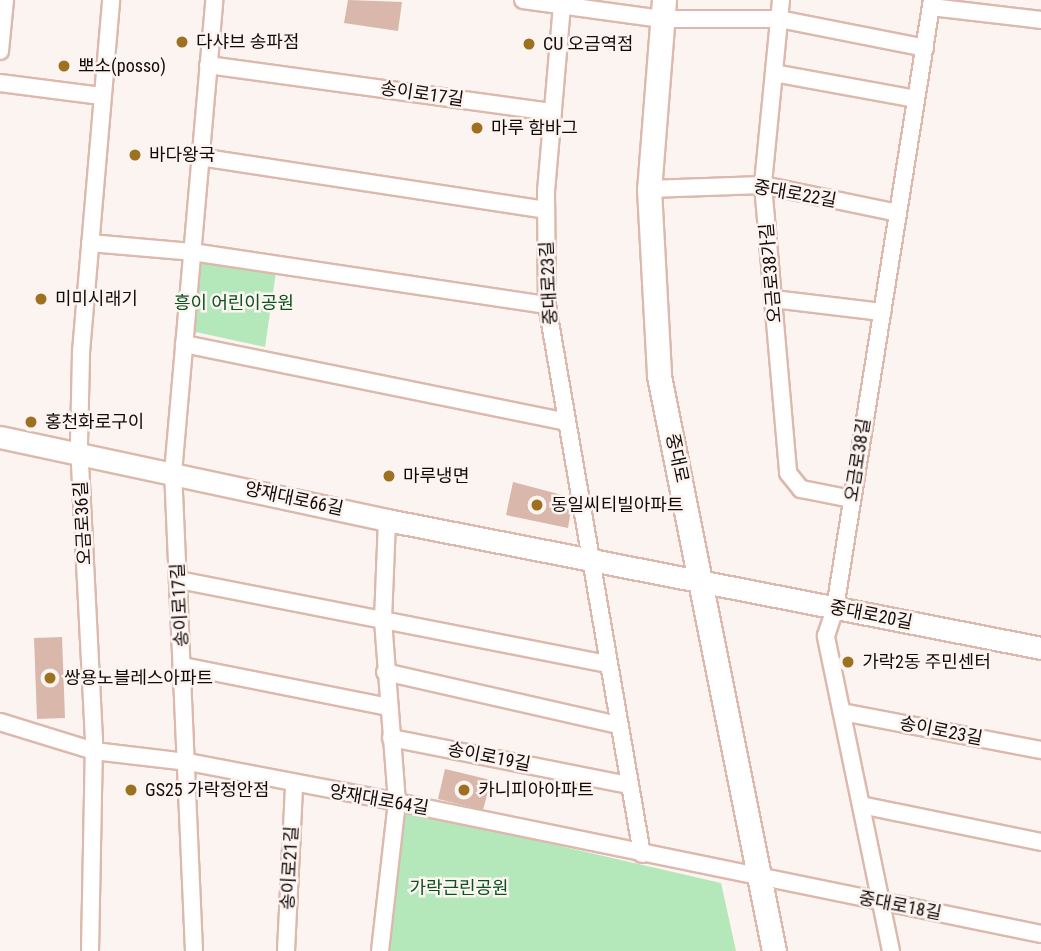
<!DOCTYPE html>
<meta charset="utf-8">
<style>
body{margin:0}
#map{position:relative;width:1041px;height:951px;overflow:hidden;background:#fbf4f1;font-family:"Roboto Condensed","Noto Sans KR",sans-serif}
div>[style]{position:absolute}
.green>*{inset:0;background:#b4e8ba}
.building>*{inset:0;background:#d9b7aa}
.roads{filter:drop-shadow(2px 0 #dcb9ac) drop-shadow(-2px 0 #dcb9ac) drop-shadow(0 2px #dcb9ac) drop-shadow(0 -2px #dcb9ac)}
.minor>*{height:16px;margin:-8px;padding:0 8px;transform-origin:8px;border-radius:8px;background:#fff}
.tertiary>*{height:21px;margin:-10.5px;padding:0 10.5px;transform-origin:10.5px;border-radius:10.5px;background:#fff}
.secondary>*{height:23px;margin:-11.5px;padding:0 11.5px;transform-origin:11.5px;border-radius:11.5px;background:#fff}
.dots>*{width:19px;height:19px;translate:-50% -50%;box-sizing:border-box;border:4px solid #fbf4f1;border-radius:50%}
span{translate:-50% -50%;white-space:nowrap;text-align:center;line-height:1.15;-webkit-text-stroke:5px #fbf4f1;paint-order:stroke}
.poi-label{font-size:18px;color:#150a06}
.left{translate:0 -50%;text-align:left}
.street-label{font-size:18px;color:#150a06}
.park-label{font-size:18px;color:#09521e}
</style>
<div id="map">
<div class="green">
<i style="clip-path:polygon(198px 258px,276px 272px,265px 347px,191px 331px)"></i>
<i style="clip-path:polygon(403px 810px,721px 883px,736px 951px,387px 951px)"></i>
</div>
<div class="building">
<i style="clip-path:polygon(348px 0,402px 2px,398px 31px,344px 23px)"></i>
<i style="clip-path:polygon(513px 482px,566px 496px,566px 509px,571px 510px,568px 528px,506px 515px)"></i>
<i style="clip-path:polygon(62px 637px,65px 718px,37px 719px,34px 638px)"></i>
<i style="clip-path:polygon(445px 769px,491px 780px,483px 810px,438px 799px)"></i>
</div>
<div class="roads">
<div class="minor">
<i style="left:523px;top:0;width:140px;rotate:7.8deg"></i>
<i style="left:662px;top:19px;width:117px"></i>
<i style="left:779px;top:19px;width:149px;rotate:11.2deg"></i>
<i style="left:781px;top:0;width:186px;rotate:95.6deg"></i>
<i style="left:763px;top:185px;width:289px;rotate:85deg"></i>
<i style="left:788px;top:473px;width:21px;rotate:51deg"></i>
<i style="left:801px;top:489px;width:52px;rotate:11.1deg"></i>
<i style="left:562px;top:5px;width:187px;rotate:94.9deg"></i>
<i style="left:546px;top:191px;width:114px;rotate:89.5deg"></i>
<i style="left:547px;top:305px;width:557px;rotate:80.18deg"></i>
<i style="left:931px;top:7px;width:111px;rotate:6.7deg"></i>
<i style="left:0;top:51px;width:51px;rotate:-84.4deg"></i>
<i style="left:208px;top:65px;width:348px;rotate:7.8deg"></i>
<i style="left:774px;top:73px;width:144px;rotate:10.4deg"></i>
<i style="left:0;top:83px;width:102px;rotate:7.3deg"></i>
<i style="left:200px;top:157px;width:350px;rotate:8.7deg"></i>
<i style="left:649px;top:189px;width:114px;rotate:-2deg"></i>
<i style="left:763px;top:185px;width:138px;rotate:11.7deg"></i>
<i style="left:90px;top:243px;width:102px;rotate:5deg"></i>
<i style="left:192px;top:252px;width:359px;rotate:8.5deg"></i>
<i style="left:773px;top:299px;width:110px;rotate:6.8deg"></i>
<i style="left:184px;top:344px;width:390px;rotate:11.5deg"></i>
<i style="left:179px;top:580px;width:435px;rotate:11.1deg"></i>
<i style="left:183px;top:666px;width:209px;rotate:11.3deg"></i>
<i style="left:385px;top:672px;width:239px;rotate:12.8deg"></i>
<i style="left:842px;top:712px;width:203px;rotate:10.8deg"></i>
<i style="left:0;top:722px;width:98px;rotate:17.1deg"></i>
<i style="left:94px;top:751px;width:95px;rotate:6.7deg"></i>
<i style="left:188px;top:762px;width:213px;rotate:10.8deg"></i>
<i style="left:397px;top:802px;width:657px;rotate:11.58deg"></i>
<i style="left:391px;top:738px;width:243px;rotate:11.2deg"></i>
<i style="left:861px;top:805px;width:184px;rotate:11.6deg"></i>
<i style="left:90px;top:951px;width:211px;rotate:-88.9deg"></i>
<i style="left:94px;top:740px;width:297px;rotate:-92.9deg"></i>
<i style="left:79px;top:443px;width:91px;rotate:-88.7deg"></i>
<i style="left:81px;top:352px;width:353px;rotate:-85.1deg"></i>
<i style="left:194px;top:951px;width:478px;rotate:-92.5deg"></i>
<i style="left:173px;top:473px;width:475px;rotate:-85deg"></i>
<i style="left:286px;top:951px;width:165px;rotate:-87.2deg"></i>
<i style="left:380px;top:951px;width:150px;rotate:-83.5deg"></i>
<i style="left:397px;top:802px;width:183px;rotate:-94.4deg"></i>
<i style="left:383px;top:620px;width:100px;rotate:-87.7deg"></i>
<i style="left:891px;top:951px;width:322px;rotate:-101.7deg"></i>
<i style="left:826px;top:636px;width:29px;rotate:-72deg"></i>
<i style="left:835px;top:608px;width:616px;rotate:-80.94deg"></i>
</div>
<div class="tertiary">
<i style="left:0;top:437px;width:396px;rotate:12.1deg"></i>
<i style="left:387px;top:520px;width:666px;rotate:11.07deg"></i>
</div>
<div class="secondary">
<i style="left:664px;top:0;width:190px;rotate:94.5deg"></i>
<i style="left:649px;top:189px;width:187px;rotate:86.9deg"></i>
<i style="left:659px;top:376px;width:586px;rotate:78.69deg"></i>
</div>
</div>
<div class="dots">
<i style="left:182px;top:42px;background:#9d7120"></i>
<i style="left:529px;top:44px;background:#9d7120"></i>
<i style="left:64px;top:66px;background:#9d7120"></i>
<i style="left:477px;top:128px;background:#9d7120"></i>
<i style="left:135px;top:155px;background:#9d7120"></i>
<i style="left:41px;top:299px;background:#9d7120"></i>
<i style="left:31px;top:422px;background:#9d7120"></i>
<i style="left:389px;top:476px;background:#9d7120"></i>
<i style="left:537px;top:505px;background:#9d7120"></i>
<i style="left:848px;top:662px;background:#9d7120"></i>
<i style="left:50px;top:678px;background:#9d7120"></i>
<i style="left:131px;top:790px;background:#9d7120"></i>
<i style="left:464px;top:790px;background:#9d7120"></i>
</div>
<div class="poi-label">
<span class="left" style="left:196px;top:42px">다샤브 송파점</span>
<span class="left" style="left:543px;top:44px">CU 오금역점</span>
<span class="left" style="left:78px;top:66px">뽀소(posso)</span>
<span class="left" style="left:491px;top:128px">마루 함바그</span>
<span class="left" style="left:149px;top:155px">바다왕국</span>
<span class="left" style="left:55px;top:299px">미미시래기</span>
<span class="left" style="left:45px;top:422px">홍천화로구이</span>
<span class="left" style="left:403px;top:476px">마루냉면</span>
<span class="left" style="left:551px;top:505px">동일씨티빌아파트</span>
<span class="left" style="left:862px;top:662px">가락2동 주민센터</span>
<span class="left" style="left:64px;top:678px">쌍용노블레스아파트</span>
<span class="left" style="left:145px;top:790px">GS25 가락정안점</span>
<span class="left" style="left:478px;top:790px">카니피아아파트</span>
</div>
<div class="street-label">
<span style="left:422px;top:94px;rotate:8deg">송이로17길</span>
<span style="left:795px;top:194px;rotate:10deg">중대로22길</span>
<span style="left:771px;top:273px;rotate:-95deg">오금로38가길</span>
<span style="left:549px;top:283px;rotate:-93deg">중대로23길</span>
<span style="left:677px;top:458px;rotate:78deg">중대로</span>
<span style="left:858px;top:460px;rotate:-81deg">오금로38길</span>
<span style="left:294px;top:499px;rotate:12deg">양재대로66길</span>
<span style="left:83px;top:523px;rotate:-93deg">오금로36길</span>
<span style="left:180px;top:605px;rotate:-93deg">송이로17길</span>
<span style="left:871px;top:615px;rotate:11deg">중대로20길</span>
<span style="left:941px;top:731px;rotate:11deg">송이로23길</span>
<span style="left:489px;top:757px;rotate:11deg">송이로19길</span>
<span style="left:379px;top:800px;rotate:10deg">양재대로64길</span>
<span style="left:290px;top:868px;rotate:-87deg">송이로21길</span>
<span style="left:900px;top:906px;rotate:11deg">중대로18길</span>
</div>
<div class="park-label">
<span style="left:234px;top:303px">흥이 어린이공원</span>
<span style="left:459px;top:888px">가락근린공원</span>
</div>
</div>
